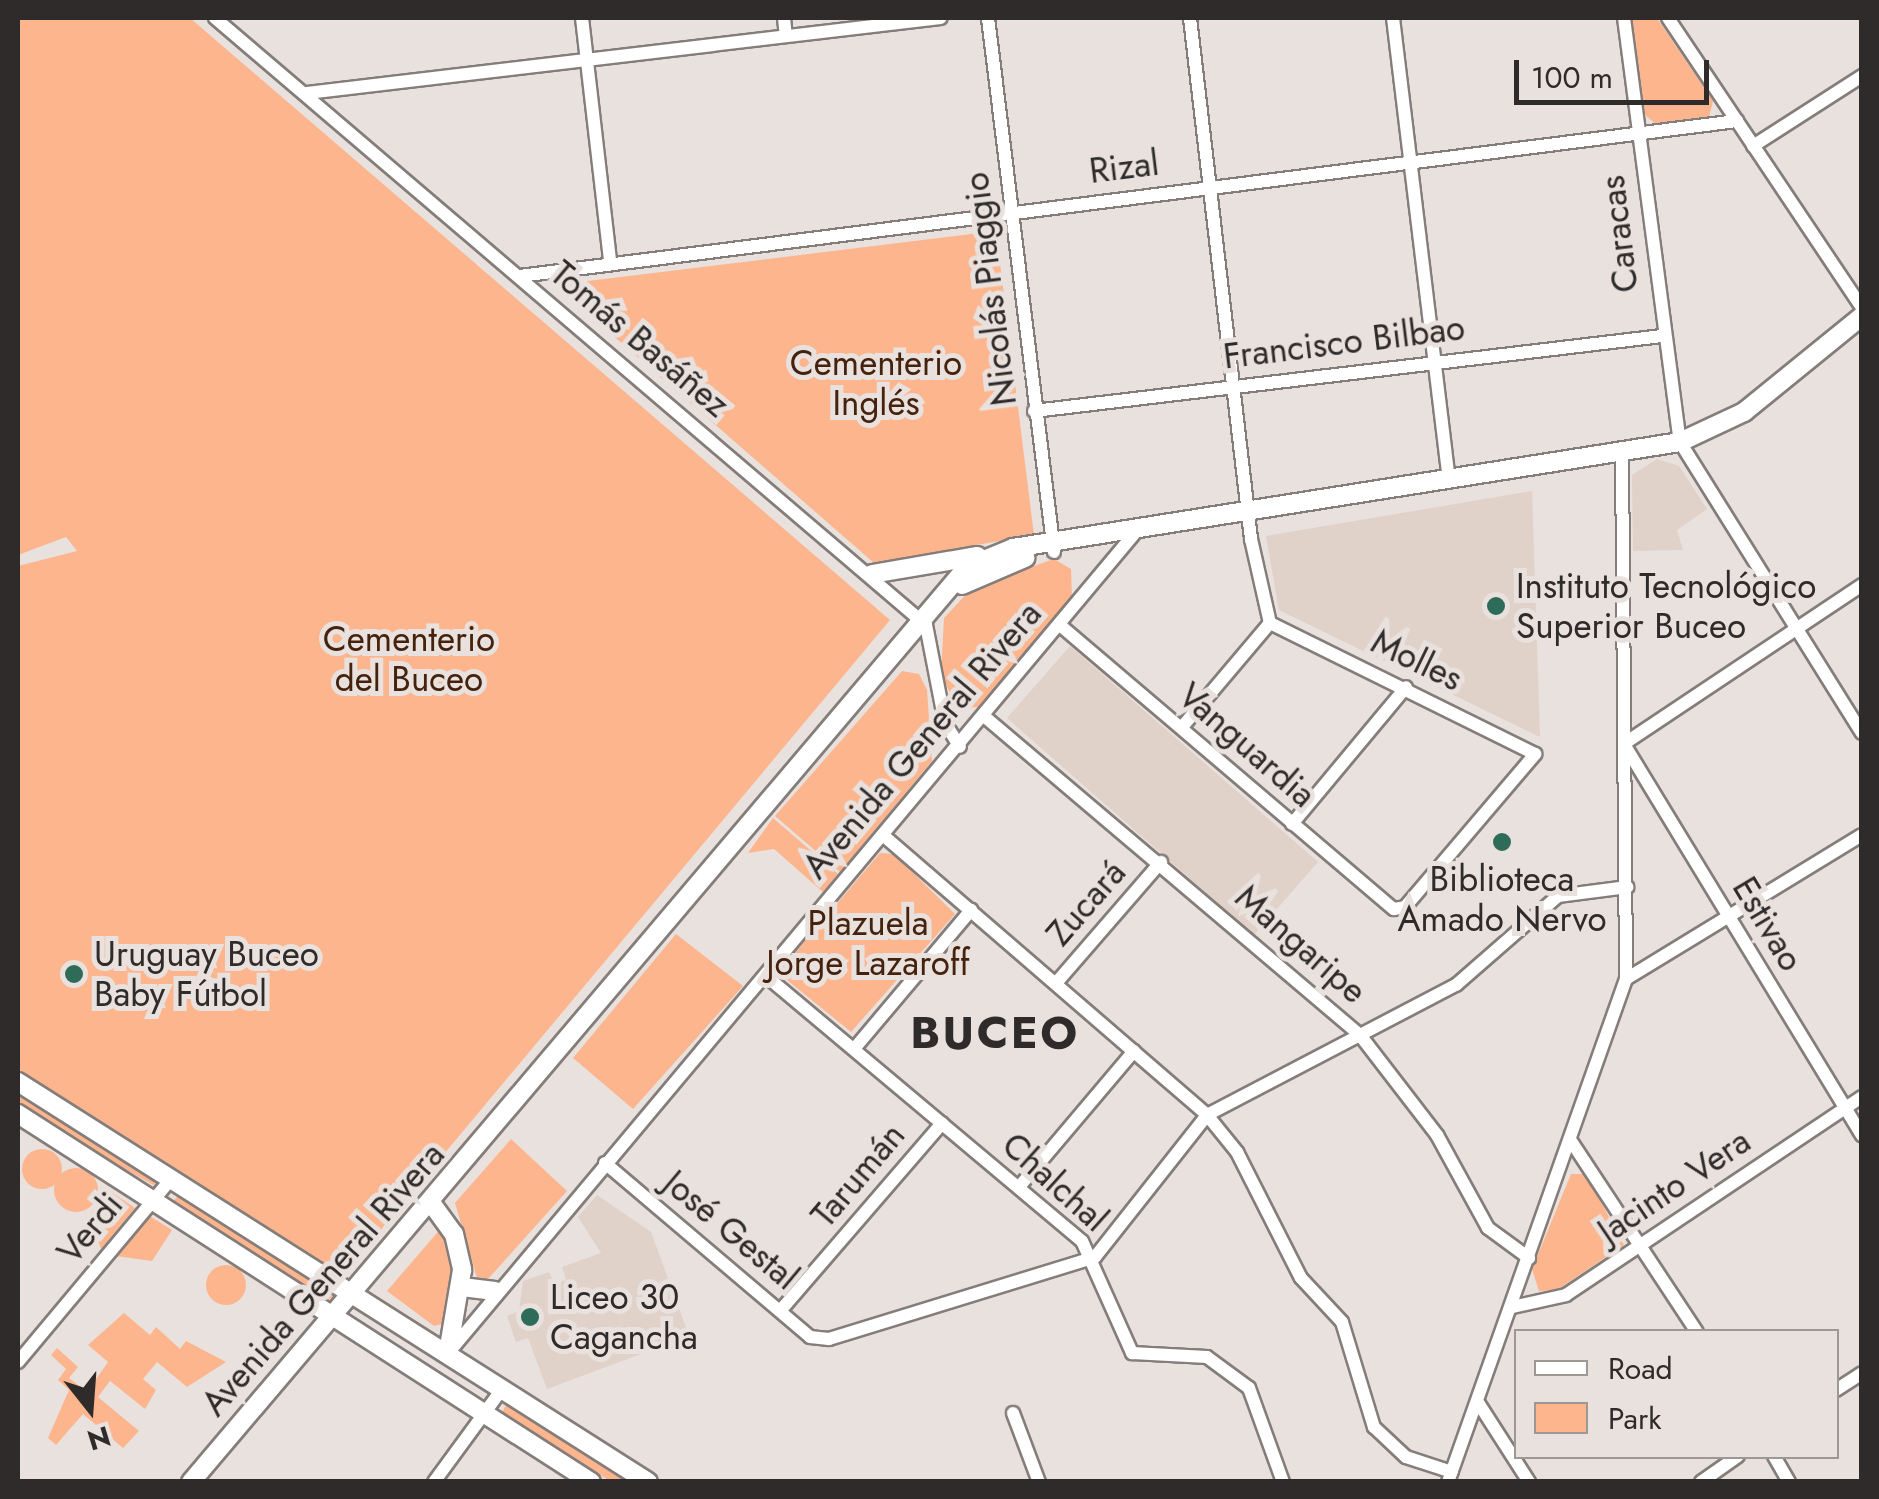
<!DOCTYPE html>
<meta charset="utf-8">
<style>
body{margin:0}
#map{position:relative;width:1879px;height:1499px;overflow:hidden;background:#e9e1dd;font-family:Jost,sans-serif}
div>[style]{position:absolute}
.built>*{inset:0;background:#e0d1c9}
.green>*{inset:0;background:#fdb58e}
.round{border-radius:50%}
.roads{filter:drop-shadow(2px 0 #847d7a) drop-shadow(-2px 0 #847d7a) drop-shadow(0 2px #847d7a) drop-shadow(0 -2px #847d7a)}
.minor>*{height:12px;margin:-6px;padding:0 6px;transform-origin:6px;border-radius:6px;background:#fff}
.secondary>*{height:18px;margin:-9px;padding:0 9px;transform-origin:9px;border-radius:9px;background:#fff}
.dots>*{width:28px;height:28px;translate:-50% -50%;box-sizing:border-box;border:5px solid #e9e1dd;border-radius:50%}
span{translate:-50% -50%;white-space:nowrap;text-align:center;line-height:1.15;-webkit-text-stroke:10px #e9e1dd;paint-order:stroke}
.street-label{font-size:35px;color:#2e2b2a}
.park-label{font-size:35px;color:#45220d}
.poi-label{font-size:35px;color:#2e2b2a}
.left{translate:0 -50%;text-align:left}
.district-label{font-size:45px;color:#2e2b2a;font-weight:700;letter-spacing:2.5px}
.frame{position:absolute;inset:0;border:20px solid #2e2b2a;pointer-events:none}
.legend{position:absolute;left:1514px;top:1329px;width:325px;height:130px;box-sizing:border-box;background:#e9e1dd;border:2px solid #9e9895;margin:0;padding:12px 18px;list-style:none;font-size:30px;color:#2e2b2a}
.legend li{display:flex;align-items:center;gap:20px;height:50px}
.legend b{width:50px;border:2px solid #9e9895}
.north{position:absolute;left:40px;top:1359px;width:100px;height:100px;-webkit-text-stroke:8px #e9e1dd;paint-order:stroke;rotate:163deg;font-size:28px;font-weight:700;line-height:40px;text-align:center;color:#2e2b2a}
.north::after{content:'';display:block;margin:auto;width:35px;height:45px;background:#2e2b2a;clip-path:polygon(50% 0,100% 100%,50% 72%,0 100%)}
.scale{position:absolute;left:1514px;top:60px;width:195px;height:45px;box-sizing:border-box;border:5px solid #2e2b2a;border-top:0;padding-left:12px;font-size:30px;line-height:35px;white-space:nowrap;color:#2e2b2a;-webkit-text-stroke:8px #e9e1dd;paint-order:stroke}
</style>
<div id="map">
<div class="built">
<i style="clip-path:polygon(1657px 459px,1679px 466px,1707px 509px,1677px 530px,1683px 550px,1633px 551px,1632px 475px)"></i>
<i style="clip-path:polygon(1532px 491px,1540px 737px,1279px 610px,1266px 536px)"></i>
<i style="clip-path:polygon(1070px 646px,1318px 862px,1254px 935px,1007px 718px)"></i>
<i style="clip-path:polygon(597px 1195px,651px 1232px,689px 1336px,547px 1389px,528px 1338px,516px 1342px,507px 1316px,519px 1311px,523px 1281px,549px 1272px,554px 1284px,566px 1280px,562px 1267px,601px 1253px,578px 1217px)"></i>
</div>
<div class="green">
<i style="clip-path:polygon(18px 18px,190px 18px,890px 620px,343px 1275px,18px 1069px,18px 566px,77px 551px,66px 537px,18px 555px)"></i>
<i style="clip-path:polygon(1631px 18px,1657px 18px,1713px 101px,1709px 117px,1657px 125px,1645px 115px)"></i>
<i style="clip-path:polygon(996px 231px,1034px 535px,874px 563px,555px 285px)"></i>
<i style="clip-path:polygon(1054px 559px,1071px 569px,1072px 598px,979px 707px,957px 708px,941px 674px,944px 618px,973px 587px)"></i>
<i style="clip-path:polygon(902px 671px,919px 674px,927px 690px,932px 761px,840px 872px,775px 816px)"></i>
<i style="clip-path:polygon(773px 818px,838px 874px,823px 892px,774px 849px,748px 853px)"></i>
<i style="clip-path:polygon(880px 853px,894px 854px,955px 914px,851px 1032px,787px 980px,783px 967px)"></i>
<i style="clip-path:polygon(676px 934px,743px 986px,633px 1109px,573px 1058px)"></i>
<i style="clip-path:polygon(18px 1088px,154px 1177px,155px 1186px,18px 1108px)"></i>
<i style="clip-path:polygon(511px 1139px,567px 1191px,480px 1288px,455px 1203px)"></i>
<i class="round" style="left:22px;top:1149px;width:40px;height:40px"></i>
<i class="round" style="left:54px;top:1168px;width:44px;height:44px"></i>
<i style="clip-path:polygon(1571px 1174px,1586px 1174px,1624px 1245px,1557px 1290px,1539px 1291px,1532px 1269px)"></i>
<i style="clip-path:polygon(107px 1189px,135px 1208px,101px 1249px,89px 1216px)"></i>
<i style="clip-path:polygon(181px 1193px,333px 1290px,333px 1297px,325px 1301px,171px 1203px)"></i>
<i style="clip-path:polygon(148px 1215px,172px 1230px,152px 1261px,116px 1256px)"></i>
<i style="clip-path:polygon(442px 1227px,455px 1271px,449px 1322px,434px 1326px,387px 1291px)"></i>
<i class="round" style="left:206px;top:1265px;width:40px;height:40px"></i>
<i style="clip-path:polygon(124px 1313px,150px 1335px,156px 1327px,180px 1349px,186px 1341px,226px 1362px,187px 1387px,157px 1362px,143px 1379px,156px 1390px,145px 1409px,110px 1381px,98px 1397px,139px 1431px,123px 1448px,83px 1414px,56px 1445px,48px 1438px,69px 1390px,58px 1380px,66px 1369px,51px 1355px,57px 1348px,78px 1367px,69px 1378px,87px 1392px,108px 1362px,88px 1345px)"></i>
<i style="clip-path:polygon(507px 1402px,633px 1481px,610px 1481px,502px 1413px)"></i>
</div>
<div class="roads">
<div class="minor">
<i style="left:215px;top:18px;width:935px;rotate:40.49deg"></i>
<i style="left:926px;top:625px;width:100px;rotate:79deg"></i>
<i style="left:945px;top:723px;width:28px;rotate:58deg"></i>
<i style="left:582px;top:18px;width:244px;rotate:83.4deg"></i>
<i style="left:784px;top:18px;width:18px;rotate:84deg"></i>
<i style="left:988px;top:18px;width:538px;rotate:82.95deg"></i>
<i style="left:1190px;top:18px;width:525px;rotate:83.32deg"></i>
<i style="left:1251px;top:539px;width:86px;rotate:77.3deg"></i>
<i style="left:1393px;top:18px;width:464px;rotate:83.1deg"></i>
<i style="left:1624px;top:18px;width:428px;rotate:82.5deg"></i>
<i style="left:1680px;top:442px;width:343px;rotate:58deg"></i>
<i style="left:1668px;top:18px;width:349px;rotate:56.2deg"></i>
<i style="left:307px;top:93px;width:638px;rotate:-6.75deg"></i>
<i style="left:1753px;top:146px;width:130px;rotate:-32.7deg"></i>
<i style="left:520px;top:276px;width:1227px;rotate:-7.26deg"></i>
<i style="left:1034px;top:411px;width:632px;rotate:-6.81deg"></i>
<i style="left:1862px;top:585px;width:286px;rotate:146.3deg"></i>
<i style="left:1624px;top:744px;width:458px;rotate:58.7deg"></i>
<i style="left:1061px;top:626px;width:437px;rotate:40.4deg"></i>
<i style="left:1394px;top:909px;width:11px;rotate:-10deg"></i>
<i style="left:1405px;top:907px;width:201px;rotate:-49.6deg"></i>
<i style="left:1535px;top:754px;width:296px;rotate:-153.7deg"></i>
<i style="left:985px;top:717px;width:492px;rotate:40.3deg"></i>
<i style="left:1360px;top:1035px;width:126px;rotate:52.4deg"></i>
<i style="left:1437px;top:1135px;width:106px;rotate:61.3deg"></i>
<i style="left:1488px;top:1228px;width:51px;rotate:36.2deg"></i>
<i style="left:1182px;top:727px;width:136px;rotate:-49.8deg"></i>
<i style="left:1292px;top:824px;width:178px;rotate:-50.2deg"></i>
<i style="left:884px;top:836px;width:427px;rotate:40.8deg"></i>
<i style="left:1207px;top:1115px;width:48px;rotate:51deg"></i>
<i style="left:1237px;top:1152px;width:141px;rotate:63.1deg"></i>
<i style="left:1301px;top:1278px;width:60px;rotate:47deg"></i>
<i style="left:1342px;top:1322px;width:110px;rotate:73.1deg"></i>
<i style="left:1374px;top:1427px;width:44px;rotate:43.2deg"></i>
<i style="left:1406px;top:1457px;width:48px;rotate:18.1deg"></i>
<i style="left:766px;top:976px;width:412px;rotate:40deg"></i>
<i style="left:1082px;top:1241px;width:123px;rotate:65.9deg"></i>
<i style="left:1132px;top:1353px;width:75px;rotate:3.1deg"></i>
<i style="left:1207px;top:1357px;width:52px;rotate:36.4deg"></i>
<i style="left:1249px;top:1388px;width:100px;rotate:70.1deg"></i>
<i style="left:1626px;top:979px;width:276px;rotate:-31.4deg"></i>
<i style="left:1057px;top:982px;width:159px;rotate:-49.1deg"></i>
<i style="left:854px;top:1049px;width:182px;rotate:-49.9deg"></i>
<i style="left:1571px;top:1141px;width:229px;rotate:56.6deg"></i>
<i style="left:605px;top:1163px;width:269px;rotate:40.3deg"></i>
<i style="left:810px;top:1337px;width:19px;rotate:6deg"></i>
<i style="left:829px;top:1339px;width:278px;rotate:-17.1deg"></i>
<i style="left:1095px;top:1257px;width:181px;rotate:-51.7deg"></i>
<i style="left:1207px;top:1115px;width:281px;rotate:-27.6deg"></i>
<i style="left:1456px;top:985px;width:135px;rotate:-41.1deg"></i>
<i style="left:1558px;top:896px;width:70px;rotate:-7.4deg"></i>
<i style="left:1019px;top:1187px;width:178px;rotate:-49.8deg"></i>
<i style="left:1512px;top:1307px;width:55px;rotate:-12.5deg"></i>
<i style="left:1566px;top:1295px;width:356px;rotate:-33.8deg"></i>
<i style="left:780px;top:1311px;width:248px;rotate:-49.2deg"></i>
<i style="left:450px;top:1351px;width:1066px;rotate:-50.06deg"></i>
<i style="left:18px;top:1362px;width:239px;rotate:-50.1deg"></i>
<i style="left:1836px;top:1390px;width:31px;rotate:-33deg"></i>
<i style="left:1479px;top:1404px;width:93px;rotate:57.3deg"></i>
<i style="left:1013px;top:1413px;width:74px;rotate:69.4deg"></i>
<i style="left:1774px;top:1456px;width:30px;rotate:60deg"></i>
<i style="left:434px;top:1482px;width:115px;rotate:-53.8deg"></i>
<i style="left:1448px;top:1482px;width:534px;rotate:-70.51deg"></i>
<i style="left:1626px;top:979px;width:527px;rotate:-90.43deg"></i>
<i style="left:1701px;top:1482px;width:45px;rotate:-35.1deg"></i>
</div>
<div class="secondary">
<i style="left:872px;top:574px;width:107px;rotate:-9.7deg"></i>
<i style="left:962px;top:585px;width:69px;rotate:-23.2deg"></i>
<i style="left:18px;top:1082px;width:746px;rotate:32.41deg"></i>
<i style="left:18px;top:1114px;width:681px;rotate:32.71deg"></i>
<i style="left:432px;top:1204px;width:37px;rotate:54deg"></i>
<i style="left:454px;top:1234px;width:37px;rotate:77deg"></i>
<i style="left:462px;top:1270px;width:84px;rotate:99.6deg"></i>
<i style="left:462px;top:1287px;width:33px;rotate:7deg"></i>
<i style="left:191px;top:1482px;width:1200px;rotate:-49.7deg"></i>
<i style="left:967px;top:567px;width:50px;rotate:-22.4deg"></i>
<i style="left:1013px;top:548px;width:675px;rotate:-9.03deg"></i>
<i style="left:1680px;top:442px;width:71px;rotate:-25.1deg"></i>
<i style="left:1744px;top:412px;width:152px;rotate:-39.1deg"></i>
</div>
</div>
<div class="dots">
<i style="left:1496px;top:606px;background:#2e6c59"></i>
<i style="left:1502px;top:842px;background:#2e6c59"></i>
<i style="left:74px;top:974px;background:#2e6c59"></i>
<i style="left:530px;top:1317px;background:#2e6c59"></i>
</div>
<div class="street-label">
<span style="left:1124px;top:167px;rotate:-7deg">Rizal</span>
<span style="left:1619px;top:234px;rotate:-97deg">Caracas</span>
<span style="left:990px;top:289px;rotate:-97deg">Nicolás Piaggio</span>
<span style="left:640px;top:339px;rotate:40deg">Tomás Basáñez</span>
<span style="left:1344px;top:342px;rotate:-7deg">Francisco Bilbao</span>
<span style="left:1417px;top:660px;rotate:26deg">Molles</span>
<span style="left:922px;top:740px;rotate:-50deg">Avenida General Rivera</span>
<span style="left:1247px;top:745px;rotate:41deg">Vanguardia</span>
<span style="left:1086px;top:903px;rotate:-49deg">Zucará</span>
<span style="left:1768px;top:924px;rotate:59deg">Estivao</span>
<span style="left:1301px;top:944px;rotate:41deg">Mangaripe</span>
<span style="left:858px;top:1175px;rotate:-50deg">Tarumán</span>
<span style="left:1055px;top:1182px;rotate:42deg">Chalchal</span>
<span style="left:1674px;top:1186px;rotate:-34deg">Jacinto Vera</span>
<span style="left:90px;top:1228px;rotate:-50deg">Verdi</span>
<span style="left:731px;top:1230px;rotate:40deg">José Gestal</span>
<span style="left:323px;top:1279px;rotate:-49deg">Avenida General Rivera</span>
</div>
<div class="park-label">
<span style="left:876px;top:383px">Cementerio<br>Inglés</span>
<span style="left:409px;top:659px">Cementerio<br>del Buceo</span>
<span style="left:868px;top:943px">Plazuela<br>Jorge Lazaroff</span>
</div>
<div class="poi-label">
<span class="left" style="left:1516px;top:606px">Instituto Tecnológico<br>Superior Buceo</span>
<span style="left:1502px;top:899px">Biblioteca<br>Amado Nervo</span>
<span class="left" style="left:94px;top:974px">Uruguay Buceo<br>Baby Fútbol</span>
<span class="left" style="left:550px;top:1317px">Liceo 30<br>Cagancha</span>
</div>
<div class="district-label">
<span style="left:995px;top:1033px">BUCEO</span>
</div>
<div class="frame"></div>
<ul class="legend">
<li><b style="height:12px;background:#fff"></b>Road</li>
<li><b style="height:28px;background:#fdb58e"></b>Park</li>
</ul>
<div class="north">N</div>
<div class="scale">100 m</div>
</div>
